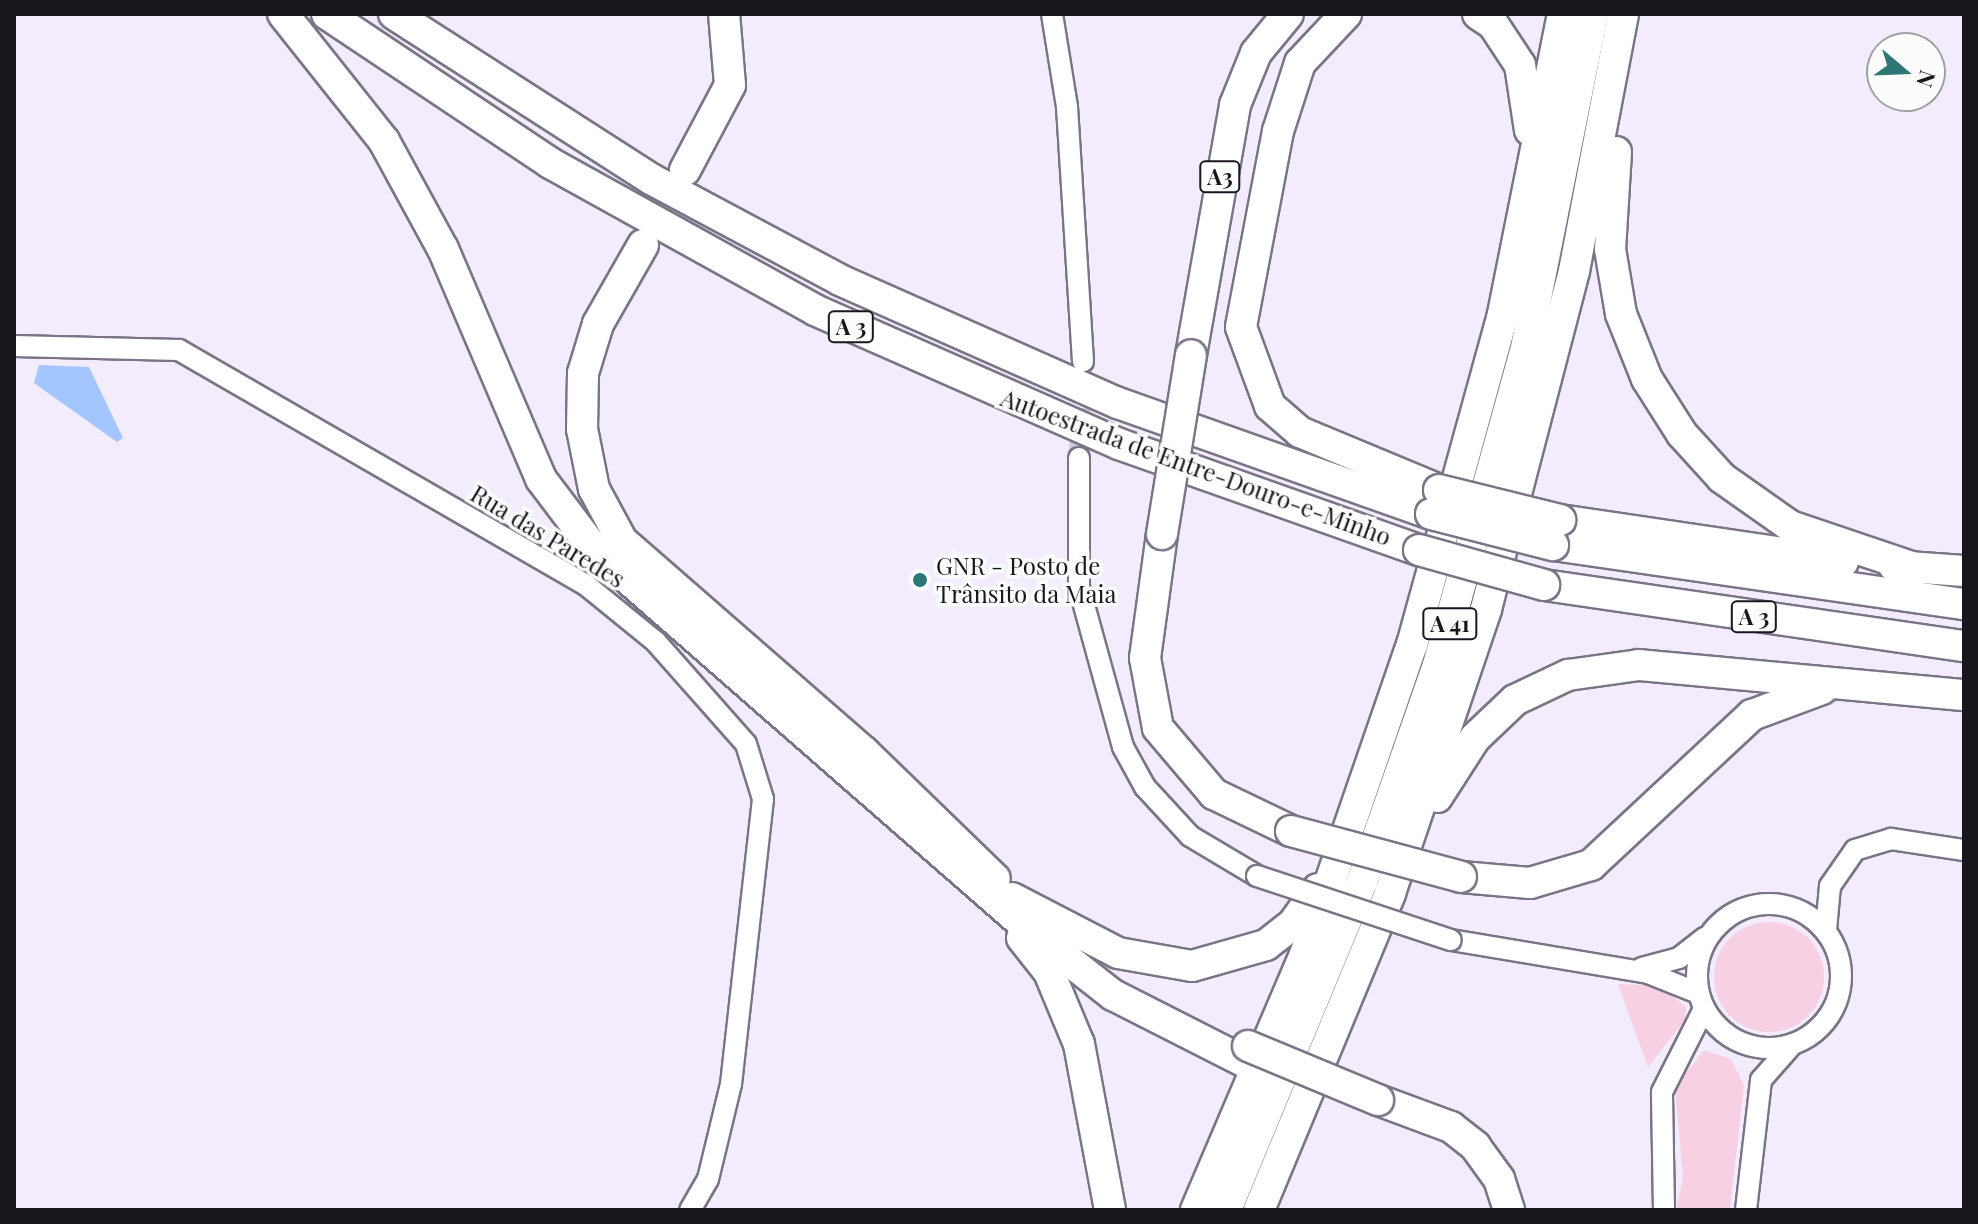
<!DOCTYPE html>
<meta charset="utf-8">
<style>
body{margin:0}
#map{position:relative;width:1978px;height:1224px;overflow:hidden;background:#f2ecfc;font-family:"Playfair Display",serif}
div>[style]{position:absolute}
.green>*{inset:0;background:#f7d0e4}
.round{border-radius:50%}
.water>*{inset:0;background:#a3c7fd}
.minor-tunnel>*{height:20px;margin-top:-10px;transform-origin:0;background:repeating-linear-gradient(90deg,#d1ccdb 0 20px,transparent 0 30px)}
.roads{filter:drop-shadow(2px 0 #7b7486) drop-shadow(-2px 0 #7b7486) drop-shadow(0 2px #7b7486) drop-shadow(0 -2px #7b7486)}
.minor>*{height:20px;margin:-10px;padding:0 10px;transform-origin:10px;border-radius:10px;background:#fff}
.minor>.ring{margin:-10px;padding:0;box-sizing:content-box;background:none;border:20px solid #fff;border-radius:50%}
.highway>*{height:30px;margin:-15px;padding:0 15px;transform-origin:15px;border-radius:15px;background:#fff}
.bridges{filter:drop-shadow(2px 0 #7b7486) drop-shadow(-2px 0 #7b7486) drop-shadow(0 2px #7b7486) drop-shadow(0 -2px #7b7486)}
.minor-bridge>*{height:20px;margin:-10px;padding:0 10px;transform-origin:10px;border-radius:10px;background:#fff}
.highway-bridge>*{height:30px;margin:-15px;padding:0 15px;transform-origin:15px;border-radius:15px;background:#fff}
.dots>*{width:22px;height:22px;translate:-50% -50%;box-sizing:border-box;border:4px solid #fcfcfc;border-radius:50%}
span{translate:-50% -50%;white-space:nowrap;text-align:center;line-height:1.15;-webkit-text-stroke:7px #fcfcfc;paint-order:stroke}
.shield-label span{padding:2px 6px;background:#fcfcfc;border:2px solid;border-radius:6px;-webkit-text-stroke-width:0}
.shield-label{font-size:22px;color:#19161d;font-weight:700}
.street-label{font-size:24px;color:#19161d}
.poi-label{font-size:24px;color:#19161d}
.left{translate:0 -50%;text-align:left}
.frame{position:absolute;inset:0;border:16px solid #19161d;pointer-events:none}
.north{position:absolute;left:1866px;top:32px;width:80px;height:80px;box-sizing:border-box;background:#fcfcfc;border:2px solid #a1a0a3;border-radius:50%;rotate:109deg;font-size:22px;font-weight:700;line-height:32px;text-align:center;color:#19161d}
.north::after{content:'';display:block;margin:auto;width:28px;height:36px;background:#2e7776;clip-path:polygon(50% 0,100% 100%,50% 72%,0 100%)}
</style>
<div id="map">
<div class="green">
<i class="round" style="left:1714px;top:922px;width:110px;height:110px"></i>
<i style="clip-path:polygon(1618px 984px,1660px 986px,1686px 1007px,1685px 1020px,1648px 1067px)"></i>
<i style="clip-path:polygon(1704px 1050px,1731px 1059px,1744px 1086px,1730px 1210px,1676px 1210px,1683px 1177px,1675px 1087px)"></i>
</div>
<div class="water">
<i style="clip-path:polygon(39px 365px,89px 367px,123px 438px,117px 442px,34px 383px)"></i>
</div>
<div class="minor-tunnel">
<i style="left:1079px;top:458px;width:80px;rotate:-87.9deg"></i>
</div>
<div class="roads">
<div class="minor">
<i style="left:1052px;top:14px;width:94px;rotate:80.8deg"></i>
<i style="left:1067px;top:107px;width:255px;rotate:86.4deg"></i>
<i style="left:14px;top:346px;width:165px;rotate:1.4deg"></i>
<i style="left:179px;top:350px;width:470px;rotate:30deg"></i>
<i style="left:586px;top:585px;width:89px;rotate:39.1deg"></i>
<i style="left:655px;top:641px;width:137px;rotate:48.5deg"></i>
<i style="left:746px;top:744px;width:58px;rotate:72.8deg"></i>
<i style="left:763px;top:799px;width:287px;rotate:96.4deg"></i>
<i style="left:731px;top:1084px;width:98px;rotate:103.6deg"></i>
<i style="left:708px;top:1179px;width:36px;rotate:120deg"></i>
<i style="left:1079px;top:458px;width:129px;rotate:90deg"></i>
<i style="left:1079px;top:587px;width:166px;rotate:74.6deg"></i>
<i style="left:1123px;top:747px;width:46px;rotate:61.2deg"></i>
<i style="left:1145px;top:787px;width:67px;rotate:47.4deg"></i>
<i style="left:1190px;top:836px;width:78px;rotate:30.8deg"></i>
<i class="ring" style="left:1697px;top:904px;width:124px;height:124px"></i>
<i style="left:1826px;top:930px;width:44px;rotate:-84.8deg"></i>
<i style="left:1830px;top:886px;width:44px;rotate:-55.2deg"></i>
<i style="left:1855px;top:850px;width:38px;rotate:-17deg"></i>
<i style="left:1891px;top:839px;width:74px;rotate:8.6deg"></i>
<i style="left:1451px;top:940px;width:200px;rotate:9.5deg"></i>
<i style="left:1648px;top:973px;width:54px;rotate:21.8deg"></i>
<i style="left:1642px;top:968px;width:38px;rotate:-15deg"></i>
<i style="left:1679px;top:958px;width:33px;rotate:-38deg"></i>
<i style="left:1664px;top:1210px;width:118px;rotate:-91deg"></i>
<i style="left:1662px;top:1092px;width:93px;rotate:-63.2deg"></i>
<i style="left:1746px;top:1210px;width:131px;rotate:-83.4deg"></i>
<i style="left:1761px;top:1080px;width:44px;rotate:-48.7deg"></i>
</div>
<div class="highway">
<i style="left:283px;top:14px;width:162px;rotate:51.5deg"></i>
<i style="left:384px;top:141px;width:123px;rotate:61.4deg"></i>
<i style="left:443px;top:249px;width:250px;rotate:66.9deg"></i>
<i style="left:541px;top:479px;width:88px;rotate:52.9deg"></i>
<i style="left:594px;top:549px;width:578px;rotate:41.14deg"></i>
<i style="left:1029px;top:929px;width:107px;rotate:38.2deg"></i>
<i style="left:1113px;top:995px;width:146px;rotate:26.9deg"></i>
<i style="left:327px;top:14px;width:268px;rotate:33.7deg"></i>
<i style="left:550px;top:163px;width:303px;rotate:29deg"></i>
<i style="left:815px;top:310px;width:332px;rotate:23.8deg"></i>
<i style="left:1119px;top:444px;width:318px;rotate:19.5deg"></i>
<i style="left:394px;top:14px;width:305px;rotate:32.7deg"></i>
<i style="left:651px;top:179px;width:214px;rotate:28.1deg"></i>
<i style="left:840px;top:280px;width:304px;rotate:23.9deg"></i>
<i style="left:1118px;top:403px;width:332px;rotate:19.5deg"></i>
<i style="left:1346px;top:14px;width:67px;rotate:133.2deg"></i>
<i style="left:1300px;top:63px;width:71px;rotate:107.9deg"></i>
<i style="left:1278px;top:131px;width:199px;rotate:100.7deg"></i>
<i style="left:1241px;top:327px;width:84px;rotate:69.8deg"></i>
<i style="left:1270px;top:406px;width:40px;rotate:41deg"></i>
<i style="left:1300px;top:432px;width:151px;rotate:22.6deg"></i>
<i style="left:1478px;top:14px;width:18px;rotate:34deg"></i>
<i style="left:1493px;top:24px;width:49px;rotate:56.6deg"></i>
<i style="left:1520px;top:65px;width:66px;rotate:81.3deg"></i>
<i style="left:1616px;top:152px;width:97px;rotate:93.5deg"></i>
<i style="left:1610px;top:249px;width:66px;rotate:80.4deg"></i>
<i style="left:1621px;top:314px;width:70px;rotate:68.2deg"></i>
<i style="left:1647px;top:379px;width:65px;rotate:57.5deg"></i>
<i style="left:1682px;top:434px;width:59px;rotate:47.7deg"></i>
<i style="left:1722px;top:478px;width:83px;rotate:35.2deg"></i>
<i style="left:1790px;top:526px;width:132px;rotate:18.6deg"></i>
<i style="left:685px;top:170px;width:96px;rotate:-62.1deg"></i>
<i style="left:730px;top:85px;width:71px;rotate:-94.8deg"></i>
<i style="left:643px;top:245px;width:91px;rotate:119.7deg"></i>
<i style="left:598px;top:324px;width:51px;rotate:107deg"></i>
<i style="left:583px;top:373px;width:56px;rotate:91deg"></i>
<i style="left:582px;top:429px;width:61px;rotate:78.7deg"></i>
<i style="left:594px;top:489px;width:59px;rotate:61.7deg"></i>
<i style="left:622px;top:541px;width:321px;rotate:41.1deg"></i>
<i style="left:864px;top:752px;width:182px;rotate:44.1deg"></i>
<i style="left:1191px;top:355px;width:254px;rotate:-80deg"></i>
<i style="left:1235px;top:105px;width:56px;rotate:-68deg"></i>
<i style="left:1256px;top:53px;width:50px;rotate:-50.6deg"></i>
<i style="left:1560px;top:520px;width:286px;rotate:8.4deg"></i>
<i style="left:1162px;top:534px;width:125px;rotate:97.8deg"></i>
<i style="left:1145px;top:658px;width:71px;rotate:79.5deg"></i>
<i style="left:1158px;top:728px;width:87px;rotate:49.7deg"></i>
<i style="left:1214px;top:794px;width:85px;rotate:25.7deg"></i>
<i style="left:1553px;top:545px;width:415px;rotate:8.2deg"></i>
<i style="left:1894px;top:566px;width:70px;rotate:4.1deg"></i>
<i style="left:1544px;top:585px;width:424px;rotate:8.3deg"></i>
<i style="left:1437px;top:797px;width:70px;rotate:-57.2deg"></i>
<i style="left:1475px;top:738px;width:55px;rotate:-43.5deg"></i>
<i style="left:1515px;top:700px;width:59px;rotate:-25.3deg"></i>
<i style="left:1568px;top:675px;width:72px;rotate:-8deg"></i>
<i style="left:1639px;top:665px;width:326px;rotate:5.3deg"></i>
<i style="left:1461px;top:877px;width:69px;rotate:5deg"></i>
<i style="left:1530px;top:883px;width:64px;rotate:-16.4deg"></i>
<i style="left:1591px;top:865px;width:220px;rotate:-43deg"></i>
<i style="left:1752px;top:715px;width:75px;rotate:-20.4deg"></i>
<i style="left:1012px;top:898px;width:119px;rotate:27.4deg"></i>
<i style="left:1118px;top:953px;width:75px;rotate:10deg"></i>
<i style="left:1192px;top:966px;width:77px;rotate:-15.8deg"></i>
<i style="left:1266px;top:945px;width:34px;rotate:-38deg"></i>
<i style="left:1293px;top:924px;width:43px;rotate:-54.5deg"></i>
<i style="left:1022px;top:938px;width:43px;rotate:51.5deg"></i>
<i style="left:1049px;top:972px;width:78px;rotate:67.4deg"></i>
<i style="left:1079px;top:1044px;width:169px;rotate:79.4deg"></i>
<i style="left:1378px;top:1100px;width:78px;rotate:20.3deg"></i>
<i style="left:1451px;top:1127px;width:31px;rotate:38deg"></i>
<i style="left:1475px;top:1146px;width:41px;rotate:54deg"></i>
<i style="left:1499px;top:1179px;width:33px;rotate:72deg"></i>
<i style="left:1196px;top:1210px;width:280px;rotate:-66.9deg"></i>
<i style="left:1306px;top:952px;width:325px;rotate:-71deg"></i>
<i style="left:1412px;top:645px;width:343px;rotate:-74.6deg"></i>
<i style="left:1503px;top:314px;width:306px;rotate:-78.7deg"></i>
<i style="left:1226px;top:1210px;width:355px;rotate:-67.5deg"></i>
<i style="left:1362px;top:882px;width:230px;rotate:-70.7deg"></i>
<i style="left:1438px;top:665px;width:334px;rotate:-74.5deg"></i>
<i style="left:1527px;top:343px;width:336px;rotate:-78.7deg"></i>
<i style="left:1259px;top:1210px;width:343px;rotate:-67.5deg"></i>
<i style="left:1390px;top:893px;width:300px;rotate:-71.3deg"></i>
<i style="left:1486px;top:609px;width:349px;rotate:-75.4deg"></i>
<i style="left:1574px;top:271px;width:262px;rotate:-79.2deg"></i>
</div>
</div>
<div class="bridges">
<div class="minor-bridge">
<i style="left:1257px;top:876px;width:204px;rotate:18.3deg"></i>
</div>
<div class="highway-bridge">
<i style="left:1439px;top:490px;width:125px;rotate:13.9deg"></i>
<i style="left:1431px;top:514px;width:126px;rotate:14.3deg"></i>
<i style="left:1162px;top:534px;width:181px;rotate:-80.8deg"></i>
<i style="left:1419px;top:550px;width:130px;rotate:15.6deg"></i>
<i style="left:1291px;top:831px;width:176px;rotate:15.1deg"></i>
<i style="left:1248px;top:1046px;width:141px;rotate:22.6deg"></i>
</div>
</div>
<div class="dots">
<i style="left:920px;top:580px;background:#2e7776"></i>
</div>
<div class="shield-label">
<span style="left:1220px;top:177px">A3</span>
<span style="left:851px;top:327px">A 3</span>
<span style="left:1754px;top:617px">A 3</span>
<span style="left:1450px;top:624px">A 41</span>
</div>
<div class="street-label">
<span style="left:1196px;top:467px;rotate:20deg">Autoestrada de Entre-Douro-e-Minho</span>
<span style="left:548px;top:536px;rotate:31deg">Rua das Paredes</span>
</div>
<div class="poi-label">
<span class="left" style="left:936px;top:580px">GNR - Posto de<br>Trânsito da Maia</span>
</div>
<div class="frame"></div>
<div class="north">N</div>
</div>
